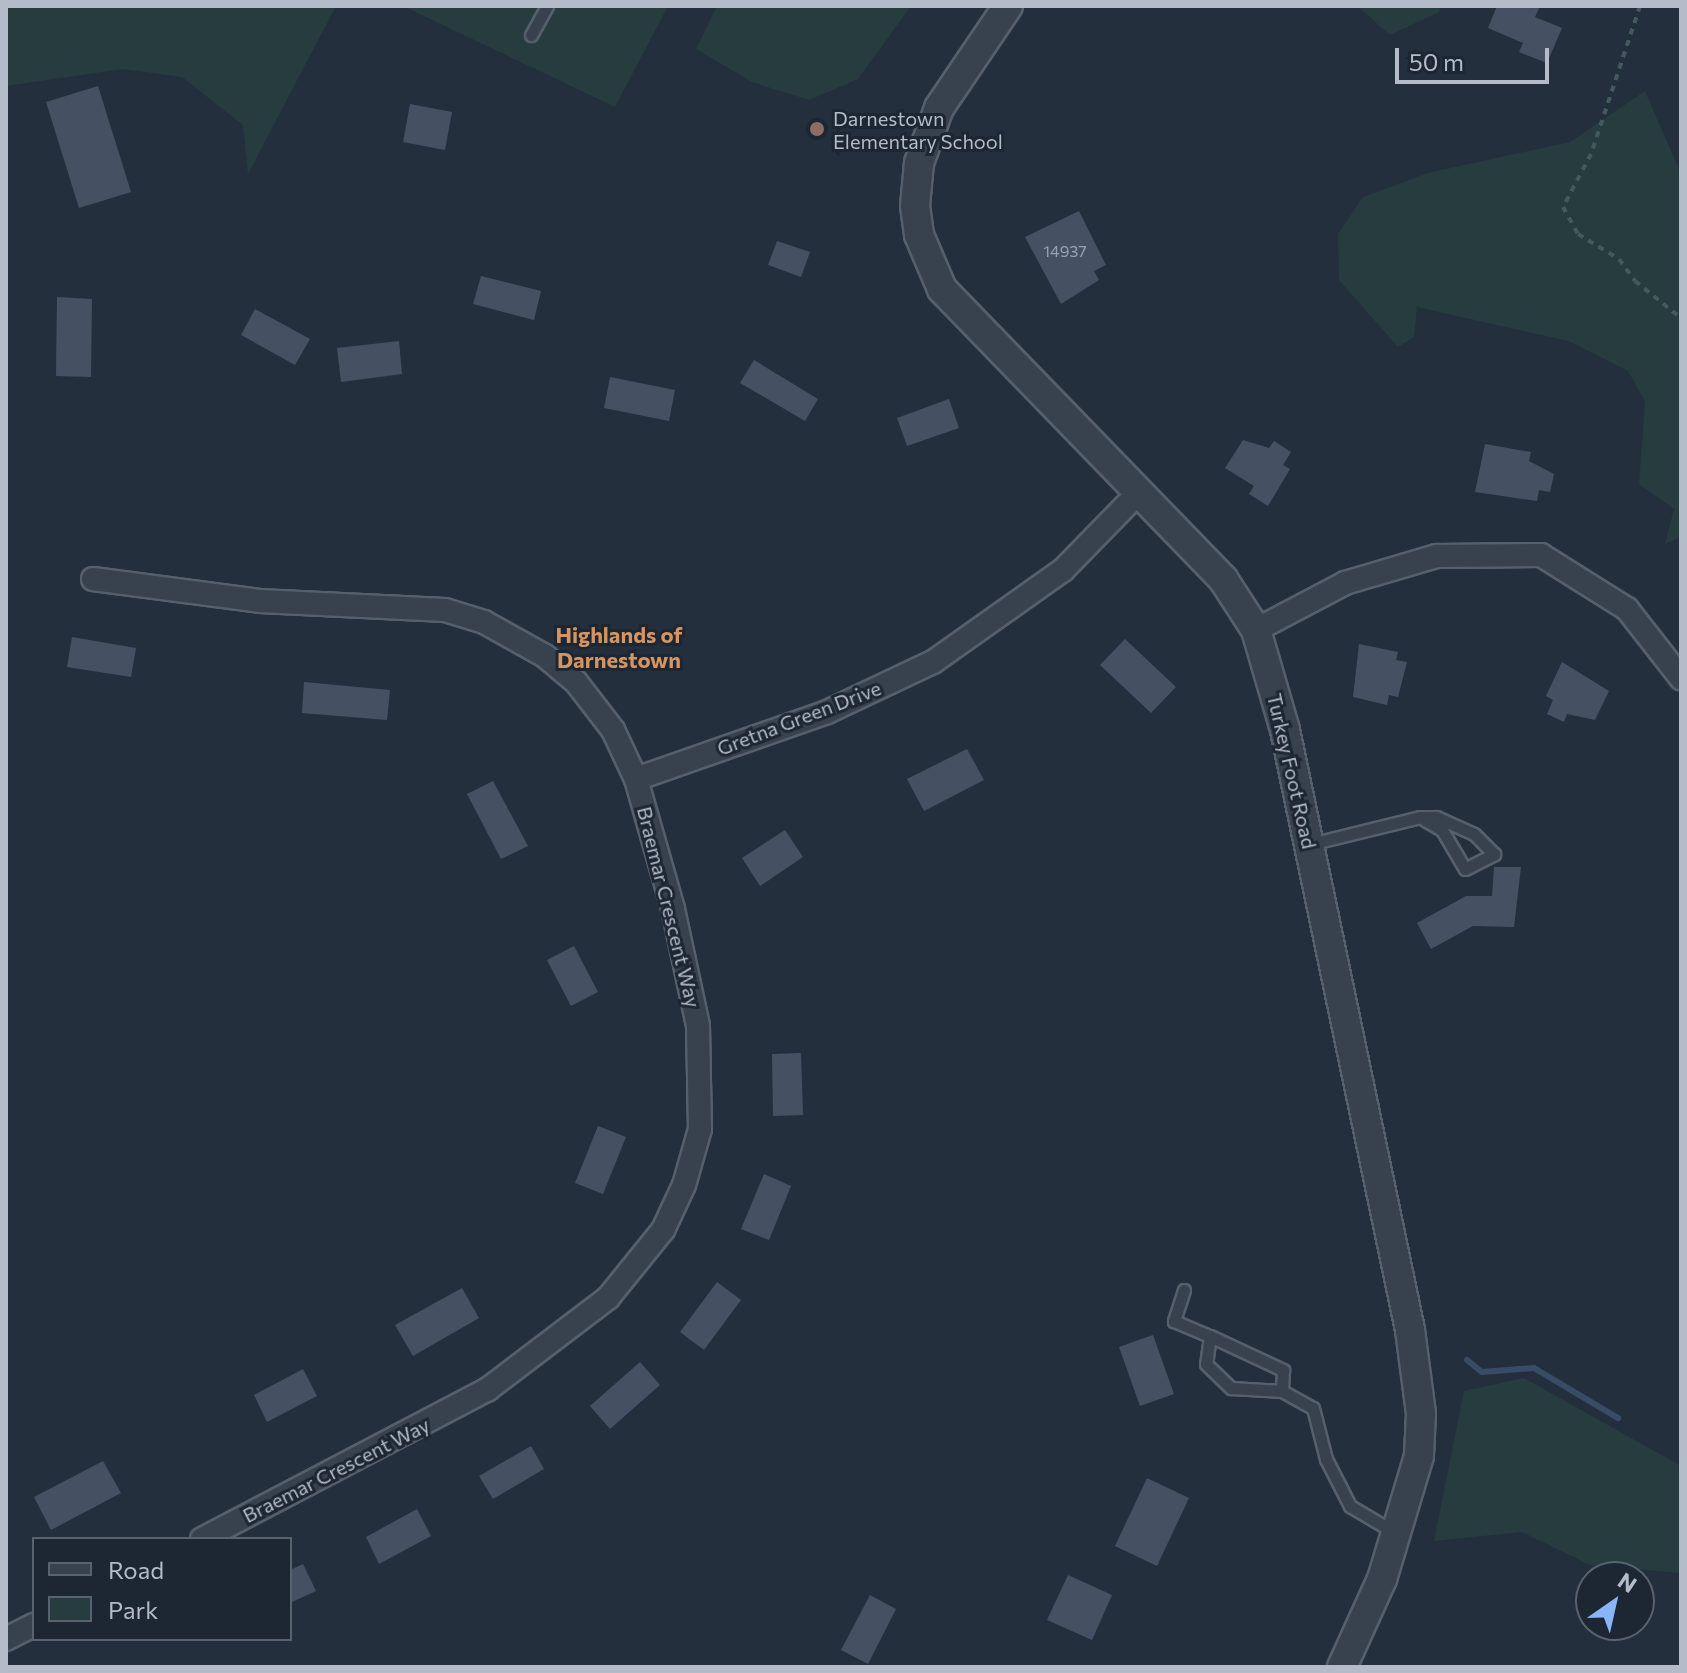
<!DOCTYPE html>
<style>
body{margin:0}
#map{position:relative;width:1687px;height:1673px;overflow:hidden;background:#242f3e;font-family:Commissioner,sans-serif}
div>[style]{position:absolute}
.green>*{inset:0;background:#263c3f}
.stream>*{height:6px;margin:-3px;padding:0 3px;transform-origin:3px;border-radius:3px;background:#394c67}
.building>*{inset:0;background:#455162}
.path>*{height:4px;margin-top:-2px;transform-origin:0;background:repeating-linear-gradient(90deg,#44595c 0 6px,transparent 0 12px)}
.roads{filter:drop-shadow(2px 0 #565f6c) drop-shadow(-2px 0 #565f6c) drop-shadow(0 2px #565f6c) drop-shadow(0 -2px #565f6c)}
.service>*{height:11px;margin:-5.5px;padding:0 5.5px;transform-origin:5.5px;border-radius:5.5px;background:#38414e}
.minor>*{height:22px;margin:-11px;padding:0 11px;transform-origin:11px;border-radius:11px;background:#38414e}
.tertiary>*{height:28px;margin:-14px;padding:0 14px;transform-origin:14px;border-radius:14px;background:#38414e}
.dots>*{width:22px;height:22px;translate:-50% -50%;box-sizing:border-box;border:4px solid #1d2633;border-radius:50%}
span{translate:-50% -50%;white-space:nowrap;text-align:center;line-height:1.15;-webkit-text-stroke:6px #1d2633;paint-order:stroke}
.number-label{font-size:16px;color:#98a1af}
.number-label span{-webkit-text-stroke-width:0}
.poi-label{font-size:20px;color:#b4bcc9}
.left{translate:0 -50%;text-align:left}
.street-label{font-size:20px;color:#b4bcc9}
.neighbourhood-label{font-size:22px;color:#d59563;font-weight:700}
.frame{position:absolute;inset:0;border:8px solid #b4bcc9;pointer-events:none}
.legend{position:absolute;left:32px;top:1537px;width:260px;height:104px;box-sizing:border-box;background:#1d2633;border:2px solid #59626f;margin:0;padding:10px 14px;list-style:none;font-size:24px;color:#b4bcc9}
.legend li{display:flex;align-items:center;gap:16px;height:40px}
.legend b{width:40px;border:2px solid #59626f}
.north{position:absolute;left:1575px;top:1561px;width:80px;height:80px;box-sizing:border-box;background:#1d2633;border:2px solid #59626f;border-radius:50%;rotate:34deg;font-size:22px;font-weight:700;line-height:32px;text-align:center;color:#b4bcc9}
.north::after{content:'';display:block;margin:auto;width:28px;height:36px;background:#8ab4f8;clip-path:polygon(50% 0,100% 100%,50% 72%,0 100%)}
.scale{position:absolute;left:1395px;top:48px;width:154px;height:36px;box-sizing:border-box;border:4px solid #b4bcc9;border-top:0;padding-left:10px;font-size:24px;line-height:28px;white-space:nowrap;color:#b4bcc9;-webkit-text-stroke:6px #1d2633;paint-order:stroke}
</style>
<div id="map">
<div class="green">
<i style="clip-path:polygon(6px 6px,336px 6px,248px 174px,243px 125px,182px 77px,123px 69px,6px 86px)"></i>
<i style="clip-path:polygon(403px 6px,668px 6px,615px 107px)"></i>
<i style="clip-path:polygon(717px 6px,911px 6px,858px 79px,809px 100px,752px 82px,696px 49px)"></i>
<i style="clip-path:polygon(1357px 6px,1440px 6px,1439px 12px,1390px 35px)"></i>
<i style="clip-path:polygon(1645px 91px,1681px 174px,1681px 537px,1665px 544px,1674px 509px,1639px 484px,1645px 401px,1628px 371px,1569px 341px,1417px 307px,1414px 337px,1398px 347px,1339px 280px,1338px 234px,1363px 197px,1428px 173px,1570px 142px)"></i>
<i style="clip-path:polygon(1524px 1378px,1681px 1466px,1681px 1573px,1590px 1565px,1522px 1532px,1434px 1541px,1464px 1391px)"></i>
</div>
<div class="stream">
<i style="left:1467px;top:1360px;width:19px;rotate:39deg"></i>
<i style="left:1482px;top:1372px;width:52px;rotate:-4.4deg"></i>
<i style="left:1534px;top:1368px;width:98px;rotate:30.8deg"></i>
</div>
<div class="building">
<i style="clip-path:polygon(1497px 6px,1540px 6px,1535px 17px,1562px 28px,1547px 63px,1519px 52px,1523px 43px,1488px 28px)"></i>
<i style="clip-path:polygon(98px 86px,131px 192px,79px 208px,46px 102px)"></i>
<i style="clip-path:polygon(410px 104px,452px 112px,445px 150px,403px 142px)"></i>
<i style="clip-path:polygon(1079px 211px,1106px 265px,1094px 271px,1099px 280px,1061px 304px,1025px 237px)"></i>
<i style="clip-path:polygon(777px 241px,810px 252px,801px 277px,768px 265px)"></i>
<i style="clip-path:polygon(481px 276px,541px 291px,534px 320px,473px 304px)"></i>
<i style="clip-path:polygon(57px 297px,92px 299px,91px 377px,56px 376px)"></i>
<i style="clip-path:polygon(255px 309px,310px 339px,295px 365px,241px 335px)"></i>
<i style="clip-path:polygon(399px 341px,402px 374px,341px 382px,337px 348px)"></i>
<i style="clip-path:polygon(754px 360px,818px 399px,805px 421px,740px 383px)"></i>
<i style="clip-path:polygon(610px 377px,675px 390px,669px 421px,604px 408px)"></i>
<i style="clip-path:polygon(949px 399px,959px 428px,907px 446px,897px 418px)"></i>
<i style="clip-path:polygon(1243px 440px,1269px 448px,1274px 441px,1291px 452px,1283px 465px,1290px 469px,1268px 506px,1249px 494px,1254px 486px,1225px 468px)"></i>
<i style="clip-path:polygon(1485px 444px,1531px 452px,1529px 461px,1554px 474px,1550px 492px,1539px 490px,1537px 501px,1475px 492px)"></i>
<i style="clip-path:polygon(72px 637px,136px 648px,131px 677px,67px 667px)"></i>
<i style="clip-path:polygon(1125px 639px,1176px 687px,1151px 713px,1100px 665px)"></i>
<i style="clip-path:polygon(1359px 644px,1398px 652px,1396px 660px,1407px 662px,1398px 697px,1389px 695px,1387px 705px,1353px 697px)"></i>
<i style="clip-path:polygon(1562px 662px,1609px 691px,1595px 720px,1567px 714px,1564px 722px,1547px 714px,1553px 700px,1546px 696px)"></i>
<i style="clip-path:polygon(304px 682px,390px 690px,387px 720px,302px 713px)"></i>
<i style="clip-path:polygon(967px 749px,984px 780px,924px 811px,907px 779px)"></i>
<i style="clip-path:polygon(493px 781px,528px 846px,501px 859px,467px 794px)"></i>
<i style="clip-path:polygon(785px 830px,803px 857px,760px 886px,742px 858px)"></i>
<i style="clip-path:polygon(1494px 867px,1521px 867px,1514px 927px,1473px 926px,1431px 949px,1417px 923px,1466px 896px,1492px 896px)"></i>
<i style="clip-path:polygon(574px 946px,598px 992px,571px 1006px,547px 960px)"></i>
<i style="clip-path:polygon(801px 1053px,803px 1115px,773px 1116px,772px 1054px)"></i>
<i style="clip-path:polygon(598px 1126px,626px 1137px,603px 1194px,575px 1183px)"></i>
<i style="clip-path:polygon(764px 1174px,791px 1186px,769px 1240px,741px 1229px)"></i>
<i style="clip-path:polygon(717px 1282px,741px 1300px,704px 1350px,680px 1332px)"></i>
<i style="clip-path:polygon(462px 1288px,479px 1318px,413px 1356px,395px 1325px)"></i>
<i style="clip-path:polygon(1153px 1335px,1174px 1394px,1140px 1406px,1119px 1347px)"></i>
<i style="clip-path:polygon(640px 1362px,660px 1385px,610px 1429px,590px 1406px)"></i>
<i style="clip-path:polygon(303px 1369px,317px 1396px,267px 1422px,254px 1395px)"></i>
<i style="clip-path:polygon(531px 1446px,544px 1469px,493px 1499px,479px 1476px)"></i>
<i style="clip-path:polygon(103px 1461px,121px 1493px,51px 1530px,34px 1497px)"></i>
<i style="clip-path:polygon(1147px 1478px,1189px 1498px,1157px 1566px,1115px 1546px)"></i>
<i style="clip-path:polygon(417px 1509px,431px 1536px,379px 1564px,366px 1537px)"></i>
<i style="clip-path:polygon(303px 1564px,316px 1591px,290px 1603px,290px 1570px)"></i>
<i style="clip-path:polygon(1068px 1575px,1112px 1595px,1092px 1640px,1047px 1620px)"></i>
<i style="clip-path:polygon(870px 1595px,896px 1609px,868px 1664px,841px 1650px)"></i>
</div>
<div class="path">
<i style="left:1640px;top:6px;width:156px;rotate:108.3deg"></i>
<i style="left:1591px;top:154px;width:60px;rotate:117.8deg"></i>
<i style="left:1563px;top:207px;width:31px;rotate:61deg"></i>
<i style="left:1578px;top:234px;width:48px;rotate:31.4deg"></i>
<i style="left:1619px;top:259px;width:27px;rotate:54deg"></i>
<i style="left:1635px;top:281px;width:59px;rotate:38.8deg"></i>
</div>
<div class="roads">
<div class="service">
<i style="left:531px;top:35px;width:33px;rotate:-61deg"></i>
<i style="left:1310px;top:844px;width:113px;rotate:-13.8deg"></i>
<i style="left:1420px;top:817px;width:26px;rotate:31deg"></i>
<i style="left:1442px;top:830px;width:45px;rotate:59.5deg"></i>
<i style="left:1465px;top:869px;width:33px;rotate:-27deg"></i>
<i style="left:1494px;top:854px;width:28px;rotate:-135deg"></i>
<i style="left:1474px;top:834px;width:42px;rotate:-155.9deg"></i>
<i style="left:1436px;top:817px;width:16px;rotate:180deg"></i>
<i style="left:1184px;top:1290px;width:33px;rotate:108deg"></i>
<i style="left:1174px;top:1321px;width:39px;rotate:23deg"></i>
<i style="left:1210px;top:1336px;width:28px;rotate:98deg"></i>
<i style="left:1206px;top:1364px;width:35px;rotate:44deg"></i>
<i style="left:1231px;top:1388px;width:51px;rotate:3.4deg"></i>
<i style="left:1282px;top:1391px;width:35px;rotate:29deg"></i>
<i style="left:1313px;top:1408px;width:53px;rotate:75.7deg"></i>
<i style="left:1326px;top:1459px;width:53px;rotate:62.9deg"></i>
<i style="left:1350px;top:1506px;width:51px;rotate:30.6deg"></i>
<i style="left:1210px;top:1336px;width:81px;rotate:25deg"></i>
<i style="left:1283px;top:1370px;width:21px;rotate:93deg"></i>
</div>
<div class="minor">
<i style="left:93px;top:579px;width:168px;rotate:7.5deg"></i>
<i style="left:260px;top:601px;width:185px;rotate:2.8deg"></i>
<i style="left:445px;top:610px;width:41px;rotate:17.1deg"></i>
<i style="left:484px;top:622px;width:70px;rotate:29.1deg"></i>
<i style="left:545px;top:656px;width:40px;rotate:40deg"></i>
<i style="left:576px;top:682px;width:61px;rotate:52.4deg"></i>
<i style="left:613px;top:730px;width:54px;rotate:64.9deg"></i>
<i style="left:636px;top:779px;width:135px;rotate:74.1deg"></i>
<i style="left:673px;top:909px;width:120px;rotate:77.9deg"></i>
<i style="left:698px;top:1026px;width:103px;rotate:88.9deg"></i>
<i style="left:700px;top:1129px;width:58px;rotate:105.9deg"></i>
<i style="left:684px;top:1185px;width:50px;rotate:115deg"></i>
<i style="left:663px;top:1230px;width:87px;rotate:129deg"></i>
<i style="left:608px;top:1298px;width:151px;rotate:142.8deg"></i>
<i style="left:488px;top:1389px;width:323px;rotate:152.3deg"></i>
<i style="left:1256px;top:630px;width:101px;rotate:-27.8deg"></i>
<i style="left:1345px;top:583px;width:96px;rotate:-16.4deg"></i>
<i style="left:1437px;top:556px;width:104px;rotate:-0.6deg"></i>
<i style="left:1541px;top:555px;width:102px;rotate:32.1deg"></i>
<i style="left:1627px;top:609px;width:88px;rotate:52deg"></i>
<i style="left:636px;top:779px;width:202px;rotate:-19.3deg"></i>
<i style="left:827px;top:712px;width:117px;rotate:-25.3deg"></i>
<i style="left:933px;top:662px;width:159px;rotate:-35.3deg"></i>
<i style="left:1063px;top:570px;width:109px;rotate:-45.7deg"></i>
<i style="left:6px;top:1639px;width:31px;rotate:-27deg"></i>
</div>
<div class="tertiary">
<i style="left:1008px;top:6px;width:123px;rotate:124.1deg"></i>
<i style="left:939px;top:108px;width:59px;rotate:110deg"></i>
<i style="left:919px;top:163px;width:43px;rotate:95.3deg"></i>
<i style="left:915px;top:206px;width:29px;rotate:82deg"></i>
<i style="left:919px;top:235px;width:59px;rotate:66.9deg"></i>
<i style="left:942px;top:289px;width:404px;rotate:45.9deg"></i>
<i style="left:1223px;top:579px;width:61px;rotate:57.1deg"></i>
<i style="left:1256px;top:630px;width:104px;rotate:73.8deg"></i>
<i style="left:1285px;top:730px;width:613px;rotate:78.23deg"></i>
<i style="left:1410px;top:1330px;width:84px;rotate:82.5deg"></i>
<i style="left:1421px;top:1413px;width:43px;rotate:92.7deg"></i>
<i style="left:1419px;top:1456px;width:128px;rotate:106.7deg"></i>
<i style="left:1382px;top:1579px;width:97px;rotate:114.4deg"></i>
</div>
</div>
<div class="dots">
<i style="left:817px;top:129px;background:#8d6e63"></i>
</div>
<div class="number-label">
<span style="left:1065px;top:251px">14937</span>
</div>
<div class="poi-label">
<span class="left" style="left:833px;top:130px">Darnestown<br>Elementary School</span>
</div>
<div class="street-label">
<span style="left:799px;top:718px;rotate:-21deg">Gretna Green Drive</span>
<span style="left:1292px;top:771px;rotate:77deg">Turkey Foot Road</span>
<span style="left:669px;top:907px;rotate:76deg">Braemar Crescent Way</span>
<span style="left:336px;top:1470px;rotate:-27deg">Braemar Crescent Way</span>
</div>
<div class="neighbourhood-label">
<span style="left:619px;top:647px">Highlands of<br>Darnestown</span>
</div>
<div class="frame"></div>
<ul class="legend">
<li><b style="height:10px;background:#38414e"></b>Road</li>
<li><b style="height:22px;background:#263c3f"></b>Park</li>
</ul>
<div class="north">N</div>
<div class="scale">50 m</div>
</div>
